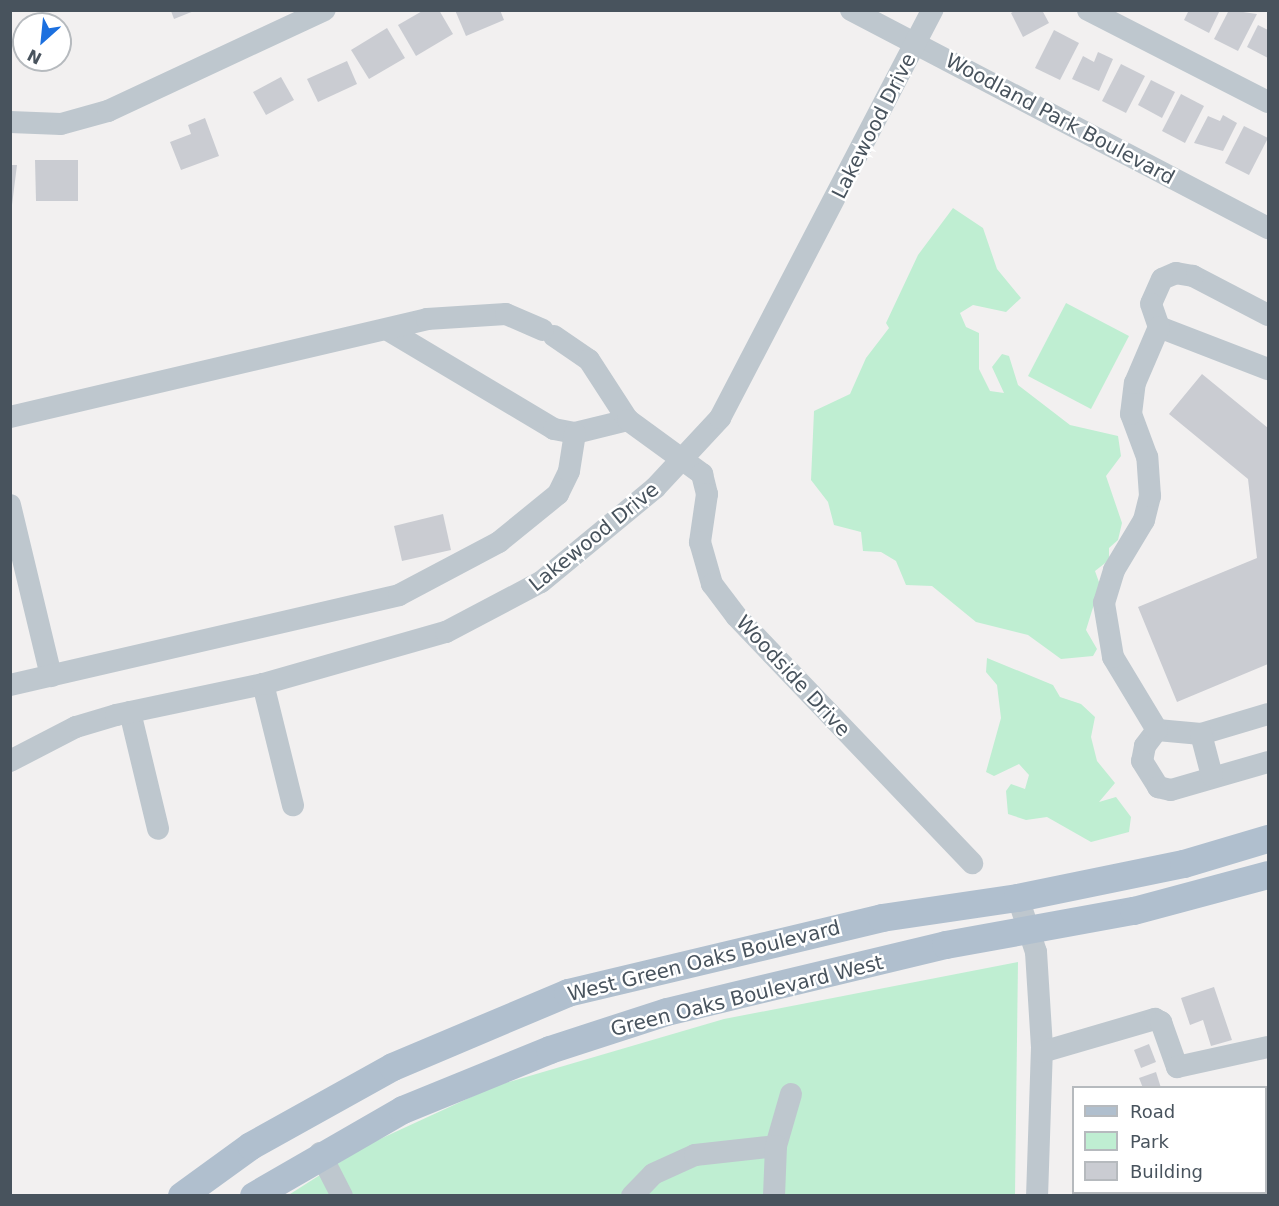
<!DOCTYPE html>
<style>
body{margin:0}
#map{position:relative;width:1279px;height:1206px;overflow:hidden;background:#f2f0f0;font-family:"DejaVu Sans",sans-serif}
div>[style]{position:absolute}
.green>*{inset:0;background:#bfeed2}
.building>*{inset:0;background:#caccd2}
.minor>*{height:22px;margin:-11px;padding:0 11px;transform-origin:11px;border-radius:11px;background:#bec7ce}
.major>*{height:28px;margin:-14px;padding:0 14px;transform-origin:14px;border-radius:14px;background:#b0bfce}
span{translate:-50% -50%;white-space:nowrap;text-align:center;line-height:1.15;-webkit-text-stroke:5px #fff;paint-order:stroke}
.street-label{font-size:20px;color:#48535d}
.frame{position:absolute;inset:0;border:12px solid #48535d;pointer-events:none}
.legend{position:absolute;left:1072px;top:1086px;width:195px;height:108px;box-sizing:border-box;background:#fff;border:2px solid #b6babe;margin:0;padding:8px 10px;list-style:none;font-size:18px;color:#48535d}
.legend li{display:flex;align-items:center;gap:12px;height:30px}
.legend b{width:30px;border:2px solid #b6babe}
.north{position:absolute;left:12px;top:12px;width:60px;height:60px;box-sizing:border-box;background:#fff;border:2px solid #b6babe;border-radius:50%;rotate:207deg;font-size:16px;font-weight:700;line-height:24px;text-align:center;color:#48535d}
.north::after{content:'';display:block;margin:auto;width:21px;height:27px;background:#1c70df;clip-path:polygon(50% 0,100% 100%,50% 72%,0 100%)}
</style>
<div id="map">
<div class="green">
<i style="clip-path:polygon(953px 208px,983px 228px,997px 269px,1021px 298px,1006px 312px,973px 305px,960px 313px,966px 327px,979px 333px,979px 369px,990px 391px,1004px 393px,992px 367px,1002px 354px,1009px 356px,1018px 385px,1070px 425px,1118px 436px,1121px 456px,1106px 476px,1122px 523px,1118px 540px,1109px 548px,1109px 560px,1095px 571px,1100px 585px,1086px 630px,1097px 649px,1093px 656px,1061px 659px,1028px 635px,976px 622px,932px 586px,906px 585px,896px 561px,881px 552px,863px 551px,861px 532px,834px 525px,828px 502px,811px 480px,814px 411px,850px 394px,866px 358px,889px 328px,886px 323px,918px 255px)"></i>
<i style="clip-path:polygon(1066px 303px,1129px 336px,1091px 409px,1028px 376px)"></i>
<i style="clip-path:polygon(987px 658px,1053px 685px,1060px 697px,1081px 704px,1095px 717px,1091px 737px,1097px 761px,1115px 783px,1099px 802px,1116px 797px,1131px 817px,1129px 832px,1091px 842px,1047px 817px,1026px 820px,1008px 814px,1006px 791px,1011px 784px,1025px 789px,1029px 775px,1019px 764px,994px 776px,986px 772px,1001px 718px,997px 685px,986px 672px)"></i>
<i style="clip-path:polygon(1018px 962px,1015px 1195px,287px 1196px,367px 1145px,495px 1086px,724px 1019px)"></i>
</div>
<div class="building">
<i style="clip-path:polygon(424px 10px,439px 10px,453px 34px,416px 56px,398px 25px)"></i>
<i style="clip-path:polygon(455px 10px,500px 10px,504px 20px,466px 36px)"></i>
<i style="clip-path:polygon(1016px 10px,1042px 10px,1049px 23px,1023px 37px,1011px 13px)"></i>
<i style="clip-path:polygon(1189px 10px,1220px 10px,1209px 33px,1184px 20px)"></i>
<i style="clip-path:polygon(1229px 10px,1257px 14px,1238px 51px,1214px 39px)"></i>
<i style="clip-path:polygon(171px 11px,194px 11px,174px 19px)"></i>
<i style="clip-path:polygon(1258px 25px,1268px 30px,1268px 58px,1247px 47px)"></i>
<i style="clip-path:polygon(387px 28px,405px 58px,369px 79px,351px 50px)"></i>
<i style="clip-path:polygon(1054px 30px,1079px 43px,1060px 80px,1035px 68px)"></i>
<i style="clip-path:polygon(1098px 52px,1113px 59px,1099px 91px,1072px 79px,1083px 56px,1094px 62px)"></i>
<i style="clip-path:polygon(347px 61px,357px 84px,318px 102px,307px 79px)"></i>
<i style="clip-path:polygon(1121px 64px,1145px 76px,1126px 113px,1102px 101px)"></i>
<i style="clip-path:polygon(281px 77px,294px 100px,266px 115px,253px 92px)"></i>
<i style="clip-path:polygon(1151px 80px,1175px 92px,1162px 118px,1138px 105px)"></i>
<i style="clip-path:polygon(1181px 94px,1204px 106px,1185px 143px,1162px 131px)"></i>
<i style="clip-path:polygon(1223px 115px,1237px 123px,1223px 151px,1194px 143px,1208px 116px,1220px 121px)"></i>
<i style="clip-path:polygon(205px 118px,219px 156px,181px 170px,170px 142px,191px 134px,188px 125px)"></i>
<i style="clip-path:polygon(1244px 126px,1268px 138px,1249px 175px,1225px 163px)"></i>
<i style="clip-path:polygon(35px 160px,78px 160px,78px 201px,36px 201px)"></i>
<i style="clip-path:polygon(10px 165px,17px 165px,12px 205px,10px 205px)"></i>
<i style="clip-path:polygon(1202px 374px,1268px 428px,1268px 664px,1177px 702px,1138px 607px,1257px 558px,1248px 479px,1169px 414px)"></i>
<i style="clip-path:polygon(443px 514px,451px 550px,402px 561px,394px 526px)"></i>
<i style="clip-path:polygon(1214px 987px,1232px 1040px,1211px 1046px,1203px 1020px,1190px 1025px,1181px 998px)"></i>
<i style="clip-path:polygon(1149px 1044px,1156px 1062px,1141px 1068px,1134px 1050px)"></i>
<i style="clip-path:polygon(1156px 1072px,1161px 1088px,1143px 1088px,1139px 1078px)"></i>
</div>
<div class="minor">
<i style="left:851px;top:10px;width:471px;rotate:27.6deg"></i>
<i style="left:1088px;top:10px;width:202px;rotate:27.1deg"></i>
<i style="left:10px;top:122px;width:51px;rotate:2.2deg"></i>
<i style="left:61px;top:124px;width:49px;rotate:-15.5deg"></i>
<i style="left:108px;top:111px;width:239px;rotate:-25deg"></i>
<i style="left:1268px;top:315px;width:85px;rotate:-152.5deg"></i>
<i style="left:1193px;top:276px;width:17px;rotate:-170deg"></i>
<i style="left:1176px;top:273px;width:15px;rotate:157deg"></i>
<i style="left:1162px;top:279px;width:27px;rotate:114deg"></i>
<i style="left:1151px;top:304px;width:24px;rotate:71deg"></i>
<i style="left:1159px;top:327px;width:117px;rotate:21.1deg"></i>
<i style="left:388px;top:330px;width:193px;rotate:30.8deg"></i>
<i style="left:554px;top:429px;width:21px;rotate:11deg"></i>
<i style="left:575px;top:433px;width:55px;rotate:-13.8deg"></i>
<i style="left:554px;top:336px;width:42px;rotate:34.4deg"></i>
<i style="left:589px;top:360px;width:72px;rotate:57deg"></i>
<i style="left:628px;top:420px;width:92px;rotate:36.1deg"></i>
<i style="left:702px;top:474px;width:21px;rotate:76deg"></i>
<i style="left:707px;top:494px;width:49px;rotate:98.3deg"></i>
<i style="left:700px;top:542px;width:44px;rotate:74.1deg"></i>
<i style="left:712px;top:584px;width:40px;rotate:53deg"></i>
<i style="left:736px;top:616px;width:342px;rotate:46.3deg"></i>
<i style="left:10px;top:417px;width:428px;rotate:-13.2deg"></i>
<i style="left:427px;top:319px;width:79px;rotate:-3.6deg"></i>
<i style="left:506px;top:314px;width:40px;rotate:23.4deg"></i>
<i style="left:10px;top:505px;width:176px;rotate:76.5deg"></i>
<i style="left:263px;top:684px;width:125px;rotate:76.1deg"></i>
<i style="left:10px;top:685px;width:399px;rotate:-13deg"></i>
<i style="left:399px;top:595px;width:113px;rotate:-27.9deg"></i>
<i style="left:499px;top:542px;width:76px;rotate:-39.1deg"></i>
<i style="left:558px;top:494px;width:25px;rotate:-64deg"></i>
<i style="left:569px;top:471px;width:38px;rotate:-81deg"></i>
<i style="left:130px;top:712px;width:120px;rotate:76.5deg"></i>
<i style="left:1268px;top:714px;width:70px;rotate:163.4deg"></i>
<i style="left:1201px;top:734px;width:44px;rotate:-174.8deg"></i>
<i style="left:1157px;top:730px;width:20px;rotate:127deg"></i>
<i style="left:1145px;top:746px;width:15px;rotate:101deg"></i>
<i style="left:1142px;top:761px;width:31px;rotate:58deg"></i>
<i style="left:1158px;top:787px;width:13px;rotate:13deg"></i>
<i style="left:1171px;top:790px;width:101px;rotate:-16.1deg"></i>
<i style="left:1157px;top:730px;width:85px;rotate:-121.1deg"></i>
<i style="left:1113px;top:657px;width:55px;rotate:-99.5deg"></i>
<i style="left:1104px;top:603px;width:34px;rotate:-73deg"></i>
<i style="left:1114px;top:570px;width:58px;rotate:-59deg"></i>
<i style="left:1144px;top:520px;width:25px;rotate:-76deg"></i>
<i style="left:1150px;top:496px;width:39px;rotate:-94deg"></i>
<i style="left:1147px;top:457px;width:46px;rotate:-110.4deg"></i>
<i style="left:1131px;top:414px;width:31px;rotate:-83deg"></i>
<i style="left:1135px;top:383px;width:61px;rotate:-66.8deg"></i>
<i style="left:1201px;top:734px;width:43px;rotate:75.3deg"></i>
<i style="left:10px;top:761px;width:74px;rotate:-27.3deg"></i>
<i style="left:76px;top:727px;width:42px;rotate:-16.7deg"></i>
<i style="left:116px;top:715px;width:150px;rotate:-11.9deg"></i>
<i style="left:263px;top:684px;width:190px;rotate:-15.9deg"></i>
<i style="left:446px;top:632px;width:107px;rotate:-27.8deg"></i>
<i style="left:541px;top:582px;width:148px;rotate:-39.5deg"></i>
<i style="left:655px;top:488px;width:96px;rotate:-47.1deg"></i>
<i style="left:720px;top:418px;width:460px;rotate:-62.5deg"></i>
<i style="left:1018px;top:898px;width:57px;rotate:71.6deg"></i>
<i style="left:1036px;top:952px;width:95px;rotate:86.4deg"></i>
<i style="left:1042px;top:1047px;width:149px;rotate:91.9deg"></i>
<i style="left:1042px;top:1052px;width:118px;rotate:-16.3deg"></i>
<i style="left:1155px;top:1019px;width:7px;rotate:27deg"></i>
<i style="left:1161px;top:1022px;width:48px;rotate:70.4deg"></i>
<i style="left:1177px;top:1067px;width:93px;rotate:-12.4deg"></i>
<i style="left:320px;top:1153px;width:48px;rotate:62.9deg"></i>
<i style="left:632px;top:1196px;width:30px;rotate:-46deg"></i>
<i style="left:653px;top:1174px;width:46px;rotate:-24.3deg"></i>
<i style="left:695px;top:1155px;width:81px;rotate:-6.3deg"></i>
<i style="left:776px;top:1146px;width:54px;rotate:-73.9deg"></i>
<i style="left:774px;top:1196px;width:50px;rotate:-87.7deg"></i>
</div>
<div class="major">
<i style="left:182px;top:1196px;width:85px;rotate:-35.9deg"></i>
<i style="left:251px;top:1146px;width:162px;rotate:-29.1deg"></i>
<i style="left:393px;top:1067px;width:190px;rotate:-22.9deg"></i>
<i style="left:568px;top:993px;width:323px;rotate:-13.4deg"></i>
<i style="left:882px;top:918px;width:137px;rotate:-8.4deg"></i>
<i style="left:1018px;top:898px;width:169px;rotate:-11.6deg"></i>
<i style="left:1184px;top:864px;width:88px;rotate:-16.6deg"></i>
<i style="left:254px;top:1196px;width:172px;rotate:-30deg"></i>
<i style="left:403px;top:1110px;width:159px;rotate:-22.2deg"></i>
<i style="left:550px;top:1050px;width:123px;rotate:-18deg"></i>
<i style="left:667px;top:1012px;width:287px;rotate:-13.5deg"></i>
<i style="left:946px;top:945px;width:191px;rotate:-10.3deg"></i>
<i style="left:1134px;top:911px;width:139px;rotate:-15deg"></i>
</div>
<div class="street-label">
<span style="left:1060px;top:119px;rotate:28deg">Woodland Park Boulevard</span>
<span style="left:874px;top:126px;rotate:-63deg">Lakewood Drive</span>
<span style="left:594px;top:537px;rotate:-39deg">Lakewood Drive</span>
<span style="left:793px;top:676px;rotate:47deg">Woodside Drive</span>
<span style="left:704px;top:961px;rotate:-14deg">West Green Oaks Boulevard</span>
<span style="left:747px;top:996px;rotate:-14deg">Green Oaks Boulevard West</span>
</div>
<div class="frame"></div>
<ul class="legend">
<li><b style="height:8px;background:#b0bfce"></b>Road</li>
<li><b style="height:16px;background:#bfeed2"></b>Park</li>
<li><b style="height:16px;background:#caccd2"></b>Building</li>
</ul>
<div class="north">N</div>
</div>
